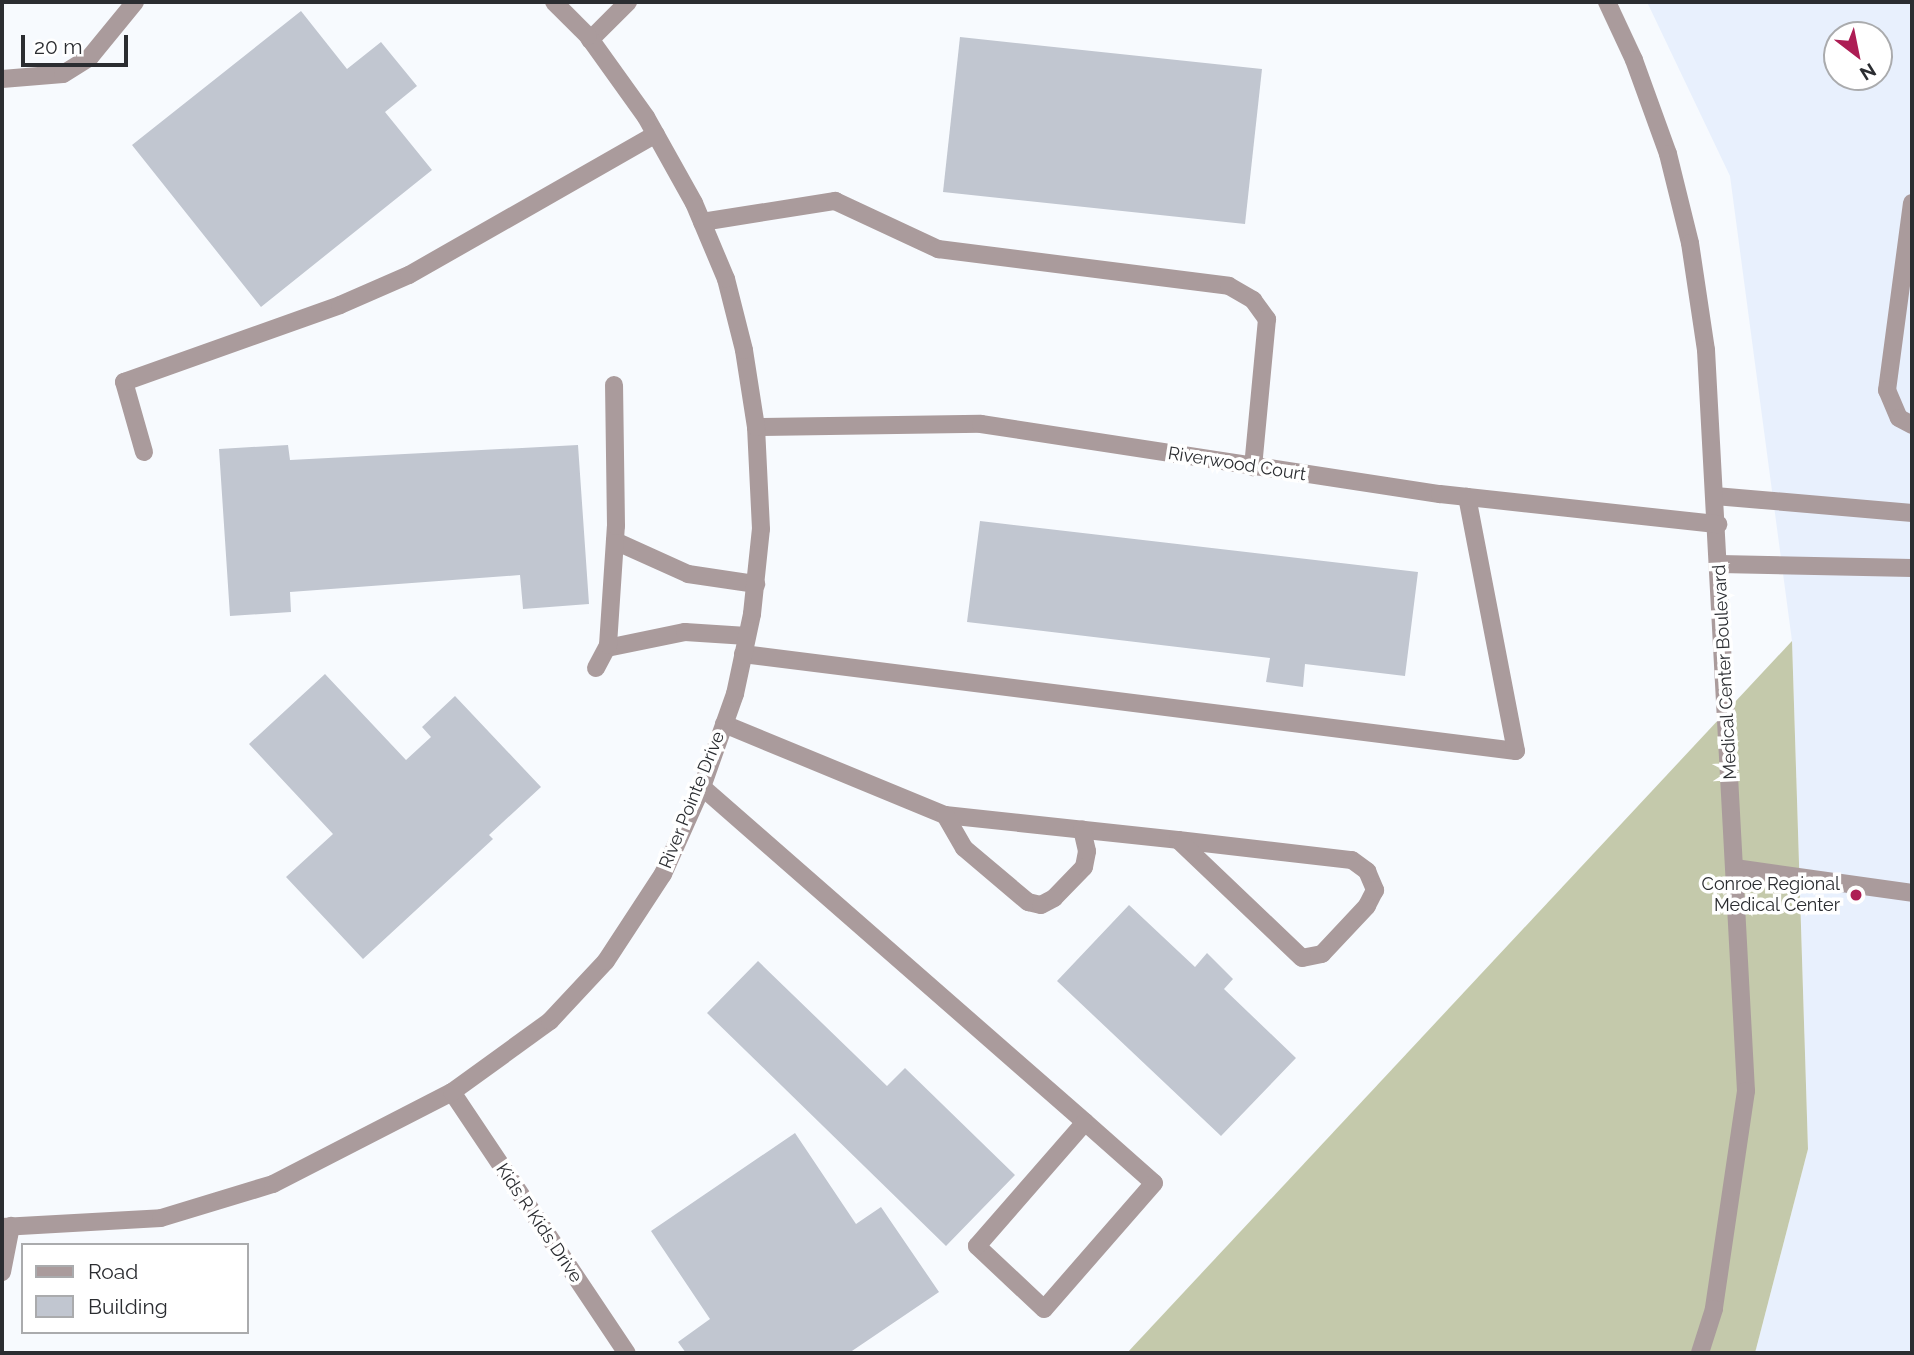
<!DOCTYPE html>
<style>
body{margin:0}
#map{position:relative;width:1914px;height:1355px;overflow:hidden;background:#f7fafe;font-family:Raleway,sans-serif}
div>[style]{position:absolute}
.built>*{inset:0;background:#e8f0fd}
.forest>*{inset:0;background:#c4c9ab}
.building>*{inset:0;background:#c1c6d0}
.lane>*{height:18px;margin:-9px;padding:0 9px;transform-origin:9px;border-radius:9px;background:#aa9b9c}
.street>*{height:18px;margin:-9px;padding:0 9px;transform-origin:9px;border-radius:9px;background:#aa9b9c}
.dots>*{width:19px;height:19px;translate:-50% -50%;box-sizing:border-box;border:4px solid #fff;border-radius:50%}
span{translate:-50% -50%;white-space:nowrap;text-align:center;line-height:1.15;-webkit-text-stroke:7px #fff;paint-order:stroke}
.street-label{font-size:18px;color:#2b2d31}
.poi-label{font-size:18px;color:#2b2d31}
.right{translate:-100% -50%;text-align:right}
.frame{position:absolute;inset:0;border:4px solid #2b2d31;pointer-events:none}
.legend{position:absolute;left:21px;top:1243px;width:228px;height:91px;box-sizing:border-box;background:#fff;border:2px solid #aaabad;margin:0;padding:9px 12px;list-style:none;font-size:21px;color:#2b2d31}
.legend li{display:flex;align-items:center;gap:14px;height:35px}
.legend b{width:35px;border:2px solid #aaabad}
.north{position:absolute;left:1823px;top:21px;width:70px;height:70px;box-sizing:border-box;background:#fff;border:2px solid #aaabad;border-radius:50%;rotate:148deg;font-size:19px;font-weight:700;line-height:28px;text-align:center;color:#2b2d31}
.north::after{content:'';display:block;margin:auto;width:24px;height:32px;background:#ad1d54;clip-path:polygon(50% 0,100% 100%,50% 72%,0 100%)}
.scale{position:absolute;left:21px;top:35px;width:107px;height:32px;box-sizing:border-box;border:4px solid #2b2d31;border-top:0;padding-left:9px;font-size:21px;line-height:24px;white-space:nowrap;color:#2b2d31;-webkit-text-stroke:5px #fff;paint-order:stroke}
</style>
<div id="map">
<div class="built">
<i style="clip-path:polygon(evenodd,1647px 2px,1912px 2px,1912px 1353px,1755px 1353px,1808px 1149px,1792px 641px,1730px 176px,1647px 2px,1837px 35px,1879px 35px,1879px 77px,1837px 77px,1837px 35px)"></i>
</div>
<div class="forest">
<i style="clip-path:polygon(1792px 641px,1808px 1149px,1755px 1353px,1127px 1353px)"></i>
</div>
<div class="building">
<i style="clip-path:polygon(301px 11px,347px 69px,381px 42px,417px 86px,385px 112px,432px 170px,261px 307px,132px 145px)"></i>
<i style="clip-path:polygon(960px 37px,1262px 69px,1245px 224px,943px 192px)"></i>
<i style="clip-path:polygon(288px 445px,290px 460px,578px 445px,589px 604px,523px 609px,520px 575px,290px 592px,291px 612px,230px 616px,219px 449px)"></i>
<i style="clip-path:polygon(980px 521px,1418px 572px,1405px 676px,1305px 664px,1303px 687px,1266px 682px,1270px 658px,967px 622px)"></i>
<i style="clip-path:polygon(325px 674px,406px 760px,431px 737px,422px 727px,455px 696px,541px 787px,489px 835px,493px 839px,363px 959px,286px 877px,333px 834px,249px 744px)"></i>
<i style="clip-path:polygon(1129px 905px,1195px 967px,1207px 953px,1233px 979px,1224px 989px,1296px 1058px,1221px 1136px,1057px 981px)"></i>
<i style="clip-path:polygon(758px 961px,887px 1086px,905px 1068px,1015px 1175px,946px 1246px,707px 1013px)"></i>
<i style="clip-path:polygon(795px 1133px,856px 1224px,881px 1207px,939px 1292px,849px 1353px,686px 1353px,678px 1342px,710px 1319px,651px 1231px)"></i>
</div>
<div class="lane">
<i style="left:590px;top:40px;width:54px;rotate:-45deg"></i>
<i style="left:2px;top:79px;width:61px;rotate:-4.7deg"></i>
<i style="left:63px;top:74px;width:32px;rotate:-32deg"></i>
<i style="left:90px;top:57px;width:71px;rotate:-50.7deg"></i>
<i style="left:1912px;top:203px;width:189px;rotate:97.6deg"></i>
<i style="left:1887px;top:390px;width:30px;rotate:67deg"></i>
<i style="left:1899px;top:418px;width:15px;rotate:28deg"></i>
<i style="left:702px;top:222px;width:135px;rotate:-9deg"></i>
<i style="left:835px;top:201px;width:114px;rotate:25deg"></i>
<i style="left:938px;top:249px;width:293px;rotate:7.2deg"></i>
<i style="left:1229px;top:286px;width:28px;rotate:30deg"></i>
<i style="left:1253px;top:300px;width:24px;rotate:54deg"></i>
<i style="left:1267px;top:319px;width:149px;rotate:95.4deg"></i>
<i style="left:144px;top:452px;width:73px;rotate:-105.9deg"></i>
<i style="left:124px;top:382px;width:229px;rotate:-19.6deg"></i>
<i style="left:340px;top:305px;width:75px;rotate:-23.5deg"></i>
<i style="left:409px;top:275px;width:284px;rotate:-29.7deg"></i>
<i style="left:1715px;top:496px;width:198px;rotate:4.9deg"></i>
<i style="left:615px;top:541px;width:80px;rotate:24.3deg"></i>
<i style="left:688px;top:574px;width:69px;rotate:8.4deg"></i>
<i style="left:1720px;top:564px;width:192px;rotate:1.2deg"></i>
<i style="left:607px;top:648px;width:80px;rotate:-11.6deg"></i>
<i style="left:685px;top:632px;width:62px;rotate:3.7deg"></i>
<i style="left:743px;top:654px;width:779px;rotate:7.15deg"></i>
<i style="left:1516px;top:751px;width:259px;rotate:-100.9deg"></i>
<i style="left:596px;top:668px;width:26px;rotate:-62deg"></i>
<i style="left:608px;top:645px;width:119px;rotate:-86.2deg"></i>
<i style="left:616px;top:526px;width:141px;rotate:-90.8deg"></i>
<i style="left:724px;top:724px;width:239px;rotate:22.4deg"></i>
<i style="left:945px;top:815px;width:234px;rotate:6.1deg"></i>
<i style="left:1178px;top:840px;width:175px;rotate:6.6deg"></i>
<i style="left:1352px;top:860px;width:19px;rotate:36deg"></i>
<i style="left:1367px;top:871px;width:21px;rotate:67deg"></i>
<i style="left:1375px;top:890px;width:18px;rotate:117deg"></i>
<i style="left:1367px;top:906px;width:66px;rotate:133.2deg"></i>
<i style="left:1322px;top:954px;width:20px;rotate:169deg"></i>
<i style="left:1302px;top:958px;width:171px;rotate:-136.4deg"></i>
<i style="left:702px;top:787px;width:509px;rotate:41.18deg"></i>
<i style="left:1085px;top:1122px;width:92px;rotate:41.5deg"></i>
<i style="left:1154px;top:1183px;width:167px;rotate:131.1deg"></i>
<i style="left:1044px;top:1309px;width:92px;rotate:-136.8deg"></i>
<i style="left:977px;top:1246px;width:164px;rotate:-48.9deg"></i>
<i style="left:945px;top:815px;width:38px;rotate:60deg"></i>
<i style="left:964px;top:848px;width:84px;rotate:40.2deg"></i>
<i style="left:1028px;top:902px;width:13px;rotate:13deg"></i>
<i style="left:1041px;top:905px;width:15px;rotate:-28deg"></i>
<i style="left:1054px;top:898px;width:43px;rotate:-45.9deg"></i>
<i style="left:1084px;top:867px;width:16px;rotate:-79deg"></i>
<i style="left:1087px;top:851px;width:22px;rotate:-103deg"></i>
<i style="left:1735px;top:868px;width:179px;rotate:8deg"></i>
<i style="left:2px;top:1272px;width:47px;rotate:-78.9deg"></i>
</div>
<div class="street">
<i style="left:1607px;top:2px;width:64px;rotate:65deg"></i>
<i style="left:1634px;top:60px;width:100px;rotate:70.1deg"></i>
<i style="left:1668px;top:154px;width:92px;rotate:76.1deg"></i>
<i style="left:1690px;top:243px;width:108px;rotate:81.5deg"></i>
<i style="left:1706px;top:350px;width:742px;rotate:86.91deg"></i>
<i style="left:1746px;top:1091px;width:220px;rotate:98.4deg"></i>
<i style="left:1714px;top:1309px;width:46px;rotate:107.7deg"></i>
<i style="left:756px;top:427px;width:225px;rotate:-0.8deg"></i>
<i style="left:981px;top:424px;width:464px;rotate:8.7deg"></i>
<i style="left:1440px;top:494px;width:280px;rotate:6.2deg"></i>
<i style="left:452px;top:1092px;width:314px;rotate:56.2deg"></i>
<i style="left:2px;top:1227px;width:159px;rotate:-3.2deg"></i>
<i style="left:161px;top:1218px;width:117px;rotate:-16.9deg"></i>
<i style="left:273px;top:1184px;width:201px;rotate:-27.2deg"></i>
<i style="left:452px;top:1092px;width:121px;rotate:-35.9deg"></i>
<i style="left:550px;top:1021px;width:82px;rotate:-47deg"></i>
<i style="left:606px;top:961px;width:104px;rotate:-56.8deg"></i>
<i style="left:663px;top:874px;width:95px;rotate:-65.9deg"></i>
<i style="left:702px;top:787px;width:99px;rotate:-70.5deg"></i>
<i style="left:735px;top:694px;width:82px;rotate:-78deg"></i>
<i style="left:752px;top:614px;width:85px;rotate:-84deg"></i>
<i style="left:761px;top:529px;width:102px;rotate:-92.8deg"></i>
<i style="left:756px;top:427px;width:78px;rotate:-98.9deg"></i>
<i style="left:744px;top:350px;width:73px;rotate:-104.2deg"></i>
<i style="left:726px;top:279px;width:82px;rotate:-112.8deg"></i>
<i style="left:694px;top:203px;width:98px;rotate:-119.2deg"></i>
<i style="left:646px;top:117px;width:100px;rotate:-125.6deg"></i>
<i style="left:588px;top:36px;width:48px;rotate:-135deg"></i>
</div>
<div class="dots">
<i style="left:1856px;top:895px;background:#ad1d54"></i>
</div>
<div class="street-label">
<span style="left:1237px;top:464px;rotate:9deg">Riverwood Court</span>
<span style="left:1725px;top:672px;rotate:-93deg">Medical Center Boulevard</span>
<span style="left:692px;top:800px;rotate:-68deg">River Pointe Drive</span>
<span style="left:539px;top:1223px;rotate:56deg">Kids R Kids Drive</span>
</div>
<div class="poi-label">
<span class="right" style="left:1840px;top:895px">Conroe Regional<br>Medical Center</span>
</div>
<div class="frame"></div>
<ul class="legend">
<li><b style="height:9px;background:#aa9b9c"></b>Road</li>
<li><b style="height:19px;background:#c1c6d0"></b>Building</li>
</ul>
<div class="north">N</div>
<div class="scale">20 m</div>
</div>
